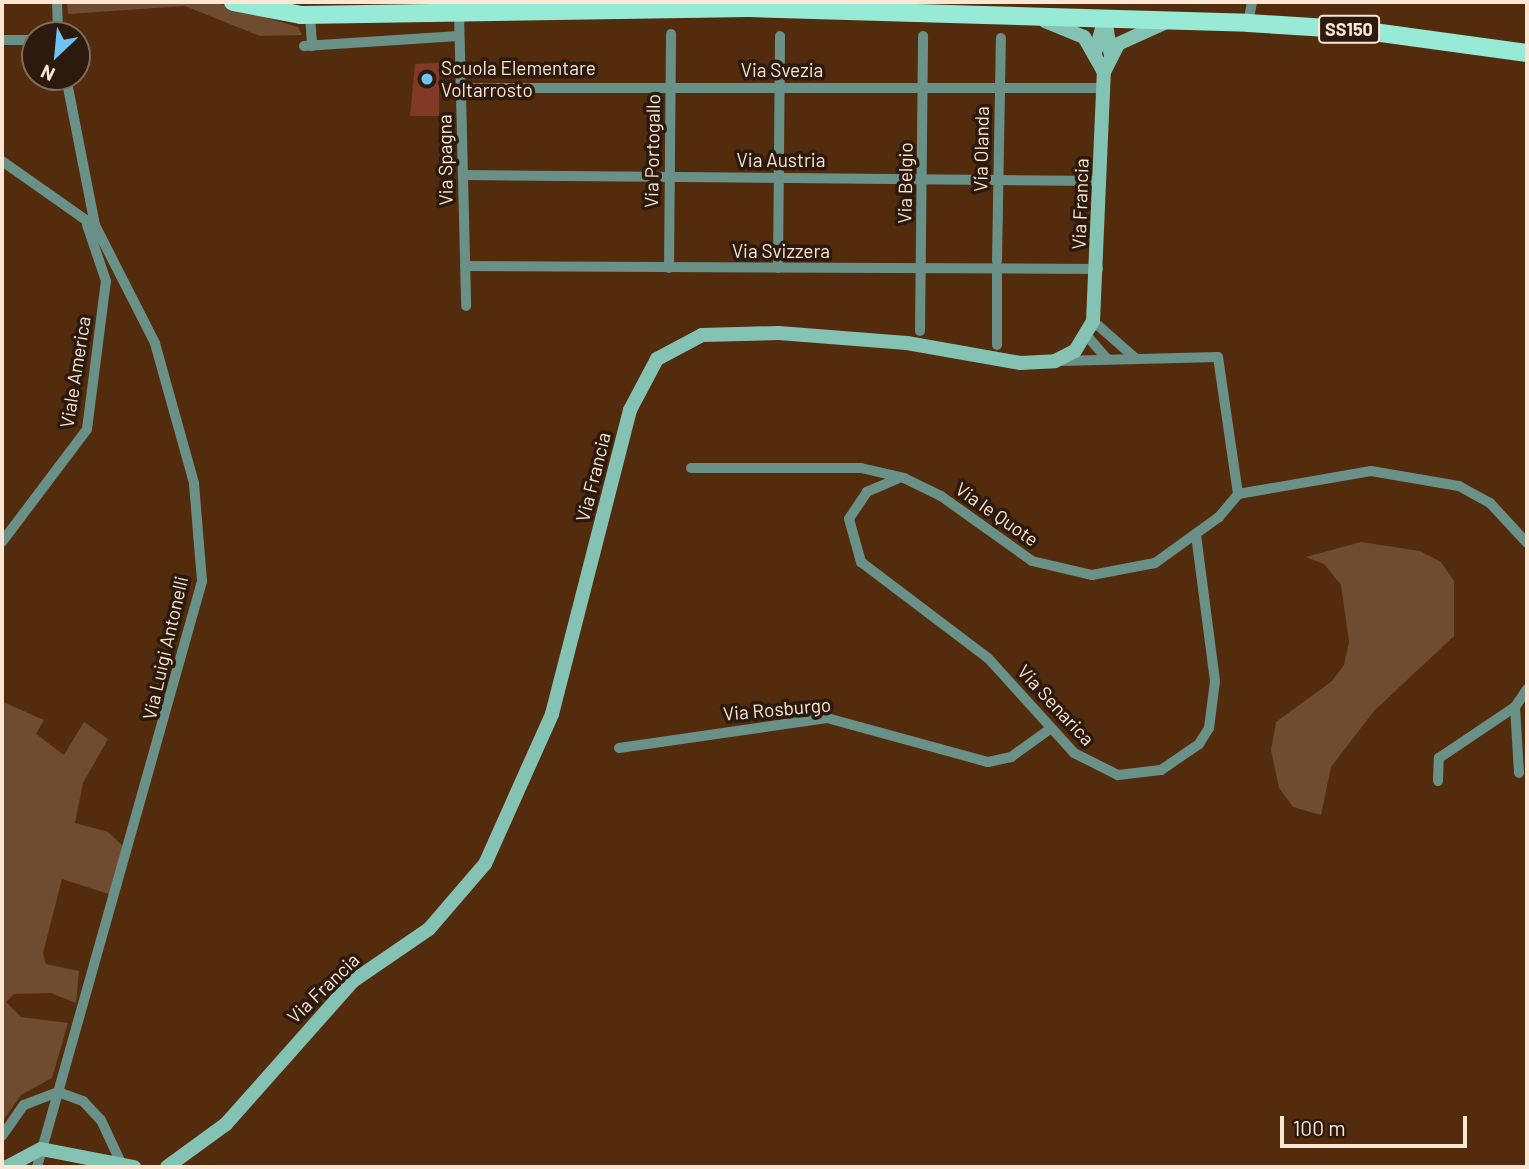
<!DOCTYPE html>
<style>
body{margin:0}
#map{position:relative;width:1529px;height:1169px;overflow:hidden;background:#522c0c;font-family:Barlow,sans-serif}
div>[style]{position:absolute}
.green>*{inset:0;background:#6f4b30}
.building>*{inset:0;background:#803a26}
.street>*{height:10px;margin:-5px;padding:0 5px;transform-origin:5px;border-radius:5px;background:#6a9187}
.secondary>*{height:14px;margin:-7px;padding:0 7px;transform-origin:7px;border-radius:7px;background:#84c3b3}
.primary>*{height:18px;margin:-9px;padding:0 9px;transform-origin:9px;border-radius:9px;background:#97ead6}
.dots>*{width:19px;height:19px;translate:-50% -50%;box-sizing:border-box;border:4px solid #2b1a0d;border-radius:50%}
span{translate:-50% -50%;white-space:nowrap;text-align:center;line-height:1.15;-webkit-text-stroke:7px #2b1a0d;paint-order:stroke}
.shield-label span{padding:2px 5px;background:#2b1a0d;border:2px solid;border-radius:5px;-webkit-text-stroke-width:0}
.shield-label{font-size:18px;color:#fee6d5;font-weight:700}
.poi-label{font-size:19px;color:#fee6d5}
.left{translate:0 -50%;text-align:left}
.street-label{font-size:19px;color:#fee6d5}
.frame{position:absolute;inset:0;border:4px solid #fee6d5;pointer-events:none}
.north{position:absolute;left:21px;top:21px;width:70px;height:70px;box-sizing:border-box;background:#2b1a0d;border:2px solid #7f6c5d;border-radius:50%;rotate:206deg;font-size:19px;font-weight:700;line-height:28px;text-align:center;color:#fee6d5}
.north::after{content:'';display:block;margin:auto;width:24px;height:32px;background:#6fc2f4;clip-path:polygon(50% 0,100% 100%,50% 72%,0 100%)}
.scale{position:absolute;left:1280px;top:1116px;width:187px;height:32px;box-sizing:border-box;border:4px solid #fee6d5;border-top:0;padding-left:9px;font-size:21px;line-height:24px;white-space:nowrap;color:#fee6d5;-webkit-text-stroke:5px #2b1a0d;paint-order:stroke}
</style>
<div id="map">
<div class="green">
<i style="clip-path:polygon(67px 2px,214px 2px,298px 27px,302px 35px,260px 36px,185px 6px,68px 14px)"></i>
<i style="clip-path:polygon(1361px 542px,1420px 551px,1441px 562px,1454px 581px,1454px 636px,1374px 711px,1331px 767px,1321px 815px,1293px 807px,1279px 788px,1271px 750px,1276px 722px,1332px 681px,1344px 665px,1349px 642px,1341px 585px,1324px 564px,1306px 557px)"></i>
<i style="clip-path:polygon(3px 702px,44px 720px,36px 734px,64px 755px,84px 722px,108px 739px,83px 783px,75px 823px,108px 832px,125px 848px,112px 895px,62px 879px,43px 953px,46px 964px,79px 971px,76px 1003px,51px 993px,14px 994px,6px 1002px,21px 1017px,68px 1023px,52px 1078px,21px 1095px,2px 1122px)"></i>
</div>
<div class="building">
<i style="clip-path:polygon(439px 63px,439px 116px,410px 116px,415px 64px)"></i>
</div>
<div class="street">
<i style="left:57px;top:2px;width:33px;rotate:88deg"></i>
<i style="left:459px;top:13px;width:293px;rotate:88.6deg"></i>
<i style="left:310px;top:15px;width:31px;rotate:86deg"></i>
<i style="left:1248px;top:23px;width:21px;rotate:-79deg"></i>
<i style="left:2px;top:40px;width:33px"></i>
<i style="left:304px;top:46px;width:155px;rotate:-3.7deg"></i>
<i style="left:461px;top:88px;width:643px"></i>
<i style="left:2px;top:161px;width:111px;rotate:35.1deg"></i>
<i style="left:463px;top:175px;width:637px;rotate:0.54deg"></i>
<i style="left:997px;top:261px;width:223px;rotate:-89deg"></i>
<i style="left:465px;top:266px;width:633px;rotate:0.27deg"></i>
<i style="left:669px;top:268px;width:234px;rotate:-89.5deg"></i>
<i style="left:778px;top:268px;width:232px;rotate:-89.5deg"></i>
<i style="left:1093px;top:321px;width:55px;rotate:41.3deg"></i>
<i style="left:920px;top:331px;width:295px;rotate:-89.4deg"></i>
<i style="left:1088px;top:337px;width:29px;rotate:49deg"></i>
<i style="left:997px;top:345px;width:76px;rotate:-90deg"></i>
<i style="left:1059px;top:361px;width:159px;rotate:-1.4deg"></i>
<i style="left:1218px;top:357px;width:138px;rotate:81.7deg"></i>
<i style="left:691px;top:468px;width:170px"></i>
<i style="left:861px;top:468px;width:44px;rotate:13.1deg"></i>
<i style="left:904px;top:478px;width:41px;rotate:25.9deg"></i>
<i style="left:941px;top:496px;width:112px;rotate:35.5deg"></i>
<i style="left:1032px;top:561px;width:62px;rotate:13.1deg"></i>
<i style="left:1092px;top:575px;width:64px;rotate:-10.8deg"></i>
<i style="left:1155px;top:563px;width:79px;rotate:-35.7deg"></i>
<i style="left:1219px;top:517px;width:30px;rotate:-50deg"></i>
<i style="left:1238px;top:494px;width:135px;rotate:-9.8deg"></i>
<i style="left:1371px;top:471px;width:89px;rotate:9.7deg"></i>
<i style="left:1459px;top:486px;width:35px;rotate:29deg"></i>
<i style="left:1490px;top:503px;width:54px;rotate:47.2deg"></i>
<i style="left:897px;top:479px;width:33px;rotate:157deg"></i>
<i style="left:867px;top:492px;width:32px;rotate:124deg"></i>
<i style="left:849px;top:519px;width:45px;rotate:74.4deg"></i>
<i style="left:861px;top:562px;width:159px;rotate:37.1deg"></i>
<i style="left:988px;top:658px;width:128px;rotate:47.8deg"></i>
<i style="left:1074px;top:753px;width:49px;rotate:26.6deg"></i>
<i style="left:1118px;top:775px;width:43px;rotate:-6.6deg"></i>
<i style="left:1161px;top:770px;width:46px;rotate:-34.4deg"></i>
<i style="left:1199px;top:744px;width:19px;rotate:-58deg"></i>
<i style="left:1209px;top:728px;width:47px;rotate:-82.7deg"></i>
<i style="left:1215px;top:681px;width:147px;rotate:-97.4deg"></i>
<i style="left:2px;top:542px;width:141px;rotate:-53deg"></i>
<i style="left:87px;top:429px;width:149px;rotate:-82.7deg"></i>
<i style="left:106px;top:281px;width:59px;rotate:-108.7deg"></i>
<i style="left:1515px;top:707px;width:66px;rotate:86.5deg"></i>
<i style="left:619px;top:748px;width:210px;rotate:-8.2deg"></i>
<i style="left:827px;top:718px;width:167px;rotate:15.3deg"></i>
<i style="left:988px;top:762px;width:24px;rotate:-12deg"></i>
<i style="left:1011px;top:757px;width:48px;rotate:-35.7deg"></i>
<i style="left:1438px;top:781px;width:23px;rotate:-88deg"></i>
<i style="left:1439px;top:758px;width:92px;rotate:-33.9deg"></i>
<i style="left:1515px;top:707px;width:22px;rotate:-56deg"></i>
<i style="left:2px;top:1136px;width:38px;rotate:-55deg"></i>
<i style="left:24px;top:1105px;width:36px;rotate:-21deg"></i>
<i style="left:58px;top:1092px;width:27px;rotate:20deg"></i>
<i style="left:83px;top:1101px;width:26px;rotate:47deg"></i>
<i style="left:101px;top:1120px;width:50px;rotate:65deg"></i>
<i style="left:37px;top:1167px;width:609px;rotate:-74.27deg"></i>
<i style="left:202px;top:581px;width:98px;rotate:-94.7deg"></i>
<i style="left:194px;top:483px;width:145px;rotate:-105.6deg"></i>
<i style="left:155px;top:343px;width:132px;rotate:-117deg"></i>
<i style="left:95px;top:225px;width:151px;rotate:-101.1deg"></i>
</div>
<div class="secondary">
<i style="left:1105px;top:18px;width:36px;rotate:81deg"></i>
<i style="left:1045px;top:21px;width:42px;rotate:22.3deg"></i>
<i style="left:1084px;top:37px;width:40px;rotate:60.3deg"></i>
<i style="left:1095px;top:53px;width:36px;rotate:-74deg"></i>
<i style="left:7px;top:1167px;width:38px;rotate:-28deg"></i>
<i style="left:41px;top:1149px;width:95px;rotate:11deg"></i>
<i style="left:167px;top:1167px;width:73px;rotate:-36.1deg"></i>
<i style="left:226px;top:1124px;width:191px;rotate:-48.4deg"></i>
<i style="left:353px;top:981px;width:92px;rotate:-34.4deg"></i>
<i style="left:429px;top:929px;width:86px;rotate:-49.3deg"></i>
<i style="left:485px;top:864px;width:164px;rotate:-65.9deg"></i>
<i style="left:552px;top:714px;width:314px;rotate:-75.6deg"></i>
<i style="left:630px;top:410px;width:58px;rotate:-62.1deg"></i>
<i style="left:657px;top:359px;width:51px;rotate:-28.1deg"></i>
<i style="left:702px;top:335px;width:77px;rotate:-1.5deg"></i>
<i style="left:779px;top:333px;width:128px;rotate:4.5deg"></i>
<i style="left:907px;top:343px;width:115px;rotate:10deg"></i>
<i style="left:1020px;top:363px;width:35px;rotate:-3deg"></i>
<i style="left:1055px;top:361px;width:22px;rotate:-27deg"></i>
<i style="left:1075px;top:351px;width:35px;rotate:-59deg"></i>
<i style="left:1093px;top:321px;width:249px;rotate:-87.5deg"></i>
<i style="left:1104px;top:72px;width:31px;rotate:-63deg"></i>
<i style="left:1118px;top:44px;width:51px;rotate:-24.5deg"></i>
</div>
<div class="primary">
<i style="left:233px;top:2px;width:69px;rotate:10.8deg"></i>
<i style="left:301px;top:15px;width:448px;rotate:-0.9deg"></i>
<i style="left:749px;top:8px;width:499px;rotate:1.7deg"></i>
<i style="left:1248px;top:23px;width:111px;rotate:3.6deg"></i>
<i style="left:1359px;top:30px;width:170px;rotate:7.8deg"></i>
</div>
<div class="dots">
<i style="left:427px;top:79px;background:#6fc2f4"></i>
</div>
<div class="shield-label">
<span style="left:1349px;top:29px">SS150</span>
</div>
<div class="poi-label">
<span class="left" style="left:441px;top:79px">Scuola Elementare<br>Voltarrosto</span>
</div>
<div class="street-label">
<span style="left:782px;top:70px">Via Svezia</span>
<span style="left:981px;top:149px;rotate:-89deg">Via Olanda</span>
<span style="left:652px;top:151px;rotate:-89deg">Via Portogallo</span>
<span style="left:445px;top:160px;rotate:-91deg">Via Spagna</span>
<span style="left:781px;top:160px">Via Austria</span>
<span style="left:905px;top:183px;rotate:-89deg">Via Belgio</span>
<span style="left:1080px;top:204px;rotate:-88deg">Via Francia</span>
<span style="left:781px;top:251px">Via Svizzera</span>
<span style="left:75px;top:372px;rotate:-81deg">Viale America</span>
<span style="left:593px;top:477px;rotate:-76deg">Via Francia</span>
<span style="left:997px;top:514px;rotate:35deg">Via le Quote</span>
<span style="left:165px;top:648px;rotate:-77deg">Via Luigi Antonelli</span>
<span style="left:1056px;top:705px;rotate:47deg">Via Senarica</span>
<span style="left:777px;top:709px;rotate:-5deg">Via Rosburgo</span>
<span style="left:323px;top:988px;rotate:-44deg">Via Francia</span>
</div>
<div class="frame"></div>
<div class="north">N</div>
<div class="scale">100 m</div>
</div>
